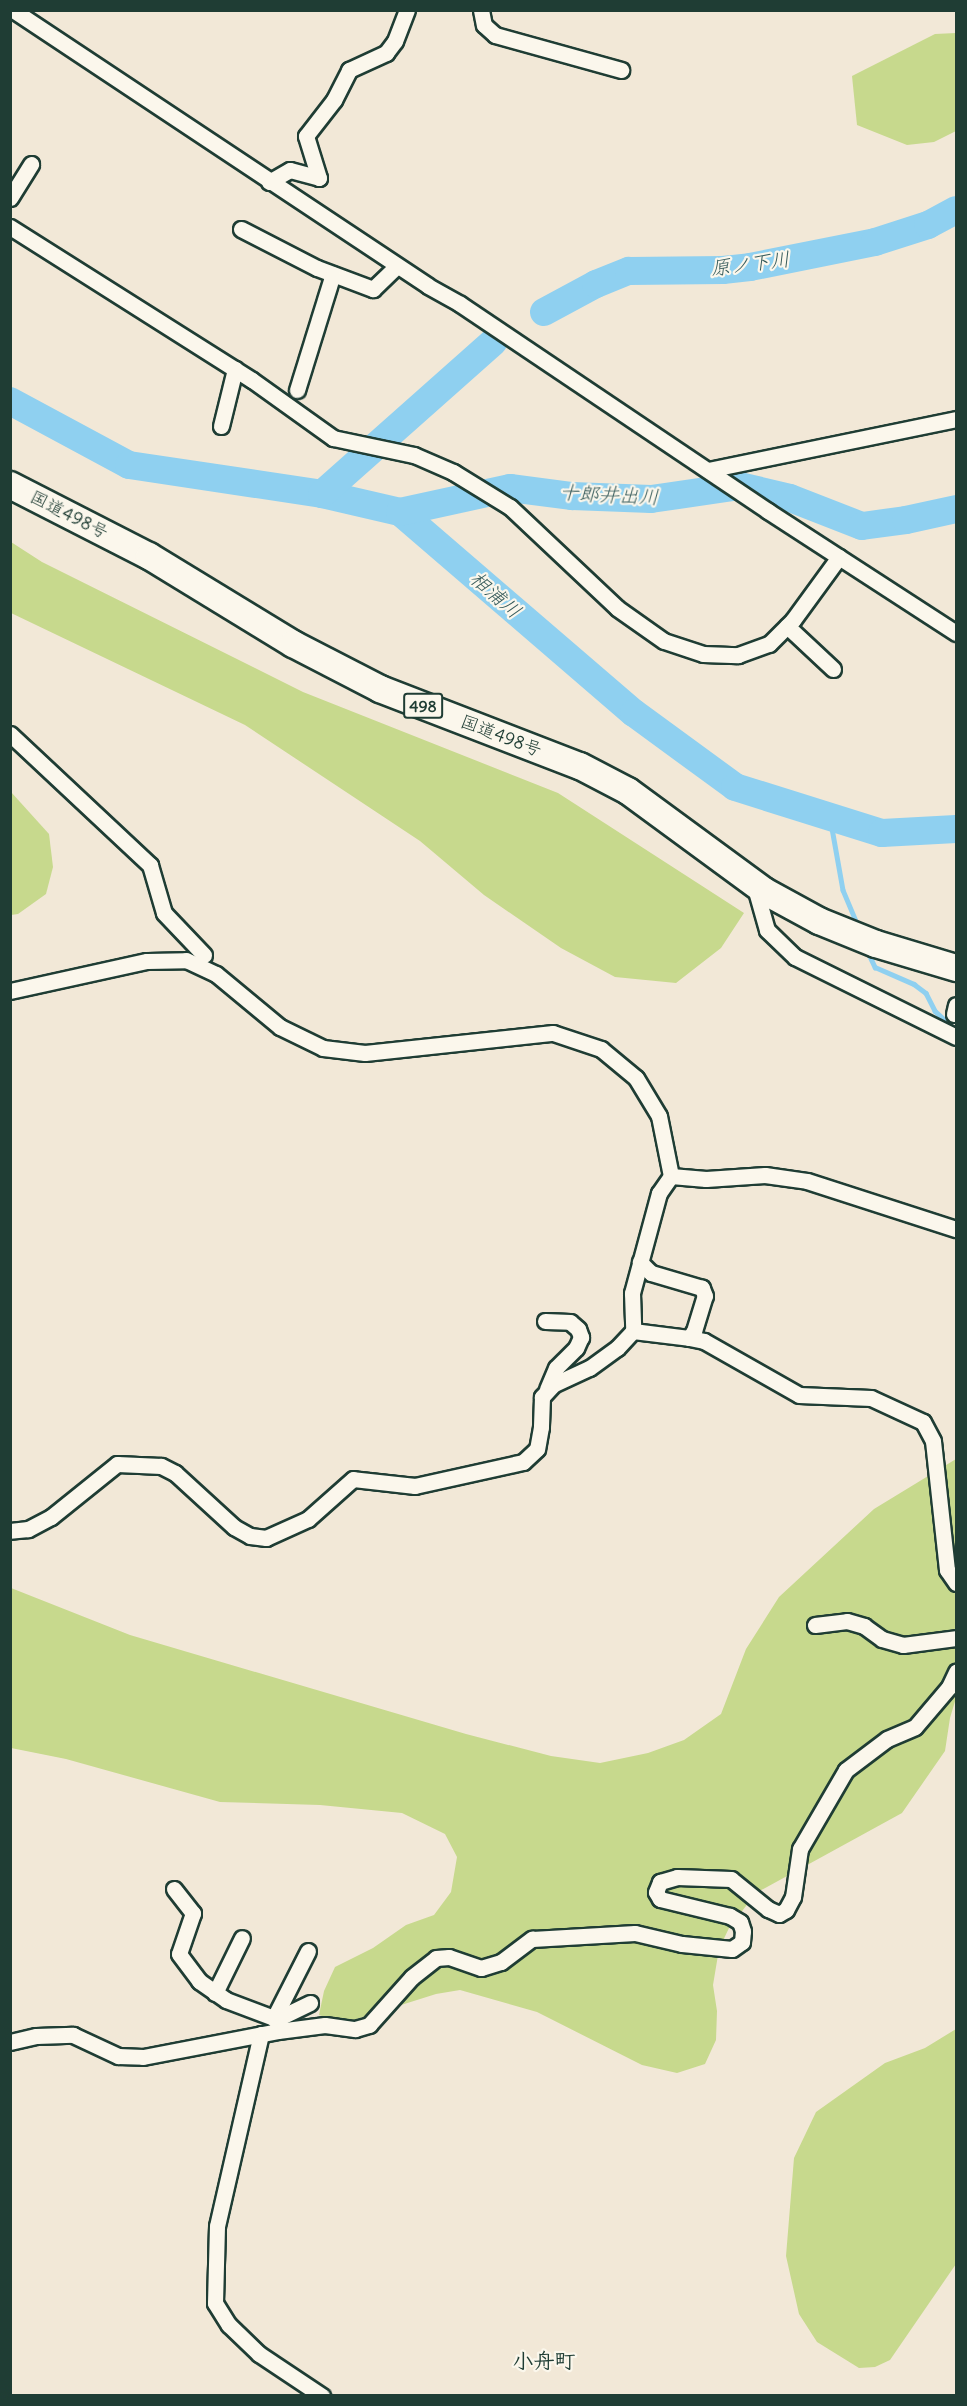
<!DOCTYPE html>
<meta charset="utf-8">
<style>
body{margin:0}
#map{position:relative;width:967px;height:2406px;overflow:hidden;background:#f2e8d7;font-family:Delius,"Klee One",sans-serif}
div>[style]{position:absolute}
.green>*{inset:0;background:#c7d98d}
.stream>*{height:4.5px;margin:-2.25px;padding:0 2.25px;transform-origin:2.25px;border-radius:2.25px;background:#8fd0f0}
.river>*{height:28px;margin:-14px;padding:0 14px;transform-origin:14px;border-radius:14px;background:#8fd0f0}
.roads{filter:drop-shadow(2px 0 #1f3d34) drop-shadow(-2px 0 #1f3d34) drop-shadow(0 2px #1f3d34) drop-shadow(0 -2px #1f3d34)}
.minor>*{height:15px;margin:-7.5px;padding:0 7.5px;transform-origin:7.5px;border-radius:7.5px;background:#fbf7ec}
.trunk>*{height:26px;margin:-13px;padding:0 13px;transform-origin:13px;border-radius:13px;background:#fbf7ec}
span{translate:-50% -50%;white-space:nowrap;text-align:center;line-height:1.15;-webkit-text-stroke:4.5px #fbf7ec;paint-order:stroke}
.shield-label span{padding:2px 4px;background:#fbf7ec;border:2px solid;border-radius:4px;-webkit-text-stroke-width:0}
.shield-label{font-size:16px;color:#1f3d34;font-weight:700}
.street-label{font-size:18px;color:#1f3d34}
.water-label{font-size:20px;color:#355a5a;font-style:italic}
.quarter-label{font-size:21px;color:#1f3d34;font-weight:700}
.frame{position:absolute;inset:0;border:12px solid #1f3d34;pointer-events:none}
</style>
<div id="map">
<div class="green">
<i style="clip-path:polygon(956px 33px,956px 131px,934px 142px,907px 145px,857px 125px,852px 76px,935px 34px)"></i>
<i style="clip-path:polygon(11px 542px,42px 562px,303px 692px,558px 793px,744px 913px,721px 948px,676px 983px,615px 977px,561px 948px,484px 895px,420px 841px,245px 725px,11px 613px)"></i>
<i style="clip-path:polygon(11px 792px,49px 834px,53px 867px,46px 894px,18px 914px,11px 915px)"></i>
<i style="clip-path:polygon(956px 1459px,956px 1698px,950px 1718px,945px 1751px,902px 1813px,756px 1893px,729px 1928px,719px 1949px,713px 1985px,717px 2011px,716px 2040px,705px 2064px,677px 2073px,642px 2065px,537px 2012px,460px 1990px,436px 1994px,344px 2023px,319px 2015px,324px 1991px,335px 1967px,373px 1948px,406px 1925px,434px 1915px,451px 1892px,457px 1857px,445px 1834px,402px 1813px,320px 1805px,220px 1802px,66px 1759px,11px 1748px,11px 1588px,130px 1635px,466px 1734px,551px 1756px,600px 1763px,648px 1753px,684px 1740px,721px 1714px,746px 1649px,779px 1597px,874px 1509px)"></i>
<i style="clip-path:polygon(956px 2029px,956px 2264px,890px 2360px,875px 2367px,859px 2368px,817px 2342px,799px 2314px,786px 2256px,794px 2158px,816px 2112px,885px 2063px,925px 2048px)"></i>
</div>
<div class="stream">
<i style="left:830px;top:817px;width:74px;rotate:79.9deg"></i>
<i style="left:843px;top:890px;width:41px;rotate:67.2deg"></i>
<i style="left:868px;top:952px;width:17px;rotate:65deg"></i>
<i style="left:875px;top:967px;width:43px;rotate:23.6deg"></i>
<i style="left:914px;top:984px;width:15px;rotate:37deg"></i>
<i style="left:926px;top:993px;width:20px;rotate:63deg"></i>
<i style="left:935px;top:1011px;width:27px;rotate:42deg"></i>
</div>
<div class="river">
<i style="left:544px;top:312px;width:59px;rotate:-28.3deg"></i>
<i style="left:596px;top:284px;width:35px;rotate:-22deg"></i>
<i style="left:629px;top:271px;width:94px;rotate:-0.6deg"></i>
<i style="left:723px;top:270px;width:27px;rotate:-6deg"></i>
<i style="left:750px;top:267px;width:127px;rotate:-11.3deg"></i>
<i style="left:875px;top:242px;width:56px;rotate:-17.8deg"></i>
<i style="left:928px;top:225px;width:32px;rotate:-28deg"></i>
<i style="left:10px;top:401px;width:135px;rotate:28.3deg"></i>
<i style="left:129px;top:465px;width:195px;rotate:8.5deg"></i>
<i style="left:322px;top:494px;width:80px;rotate:13deg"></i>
<i style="left:400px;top:512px;width:308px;rotate:40.7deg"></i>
<i style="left:634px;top:713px;width:125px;rotate:36.2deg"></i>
<i style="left:735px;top:787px;width:154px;rotate:17.4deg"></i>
<i style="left:882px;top:833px;width:74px;rotate:-3.1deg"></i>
<i style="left:322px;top:494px;width:229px;rotate:-41.6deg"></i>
<i style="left:400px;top:512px;width:113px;rotate:-12.3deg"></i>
<i style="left:510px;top:488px;width:63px;rotate:7.4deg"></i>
<i style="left:572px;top:496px;width:79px;rotate:2.2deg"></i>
<i style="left:651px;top:499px;width:90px;rotate:-8.3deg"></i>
<i style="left:740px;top:486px;width:51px;rotate:13.5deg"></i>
<i style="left:790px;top:498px;width:77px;rotate:21.3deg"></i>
<i style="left:862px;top:526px;width:44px;rotate:-7.8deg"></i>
<i style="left:906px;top:520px;width:51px;rotate:-12.4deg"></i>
</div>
<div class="roads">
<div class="minor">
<i style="left:13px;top:10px;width:498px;rotate:33.6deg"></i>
<i style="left:428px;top:286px;width:37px;rotate:29deg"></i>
<i style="left:460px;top:304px;width:371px;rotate:33.9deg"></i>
<i style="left:768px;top:511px;width:224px;rotate:33deg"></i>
<i style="left:481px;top:10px;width:15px;rotate:79deg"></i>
<i style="left:484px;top:25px;width:15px;rotate:42deg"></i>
<i style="left:495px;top:35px;width:131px;rotate:15.5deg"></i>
<i style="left:269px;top:182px;width:24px;rotate:-30deg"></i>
<i style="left:290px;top:170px;width:30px;rotate:15deg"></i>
<i style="left:319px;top:178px;width:44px;rotate:-107.2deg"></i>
<i style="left:306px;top:136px;width:46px;rotate:-52.1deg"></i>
<i style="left:334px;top:100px;width:34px;rotate:-63deg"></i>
<i style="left:349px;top:70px;width:41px;rotate:-24.7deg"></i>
<i style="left:386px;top:53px;width:15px;rotate:-53deg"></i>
<i style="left:395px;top:41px;width:33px;rotate:-69deg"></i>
<i style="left:10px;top:198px;width:40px;rotate:-58deg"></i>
<i style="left:10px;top:227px;width:286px;rotate:32.3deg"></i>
<i style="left:252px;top:380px;width:100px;rotate:35.6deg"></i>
<i style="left:333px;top:438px;width:83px;rotate:11.9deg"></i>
<i style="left:414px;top:455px;width:43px;rotate:23.6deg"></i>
<i style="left:453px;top:472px;width:67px;rotate:31.6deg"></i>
<i style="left:510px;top:507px;width:147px;rotate:43.3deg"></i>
<i style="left:617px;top:608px;width:57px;rotate:35.1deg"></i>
<i style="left:664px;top:641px;width:41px;rotate:18.4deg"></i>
<i style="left:703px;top:654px;width:35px;rotate:2deg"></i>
<i style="left:738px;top:655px;width:33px;rotate:-20deg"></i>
<i style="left:769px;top:644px;width:34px;rotate:-45deg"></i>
<i style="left:793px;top:620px;width:78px;rotate:-53.9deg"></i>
<i style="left:241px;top:229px;width:85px;rotate:27.2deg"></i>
<i style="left:317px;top:268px;width:60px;rotate:20.6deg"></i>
<i style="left:373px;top:289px;width:33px;rotate:-44deg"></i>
<i style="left:297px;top:390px;width:121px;rotate:-72.8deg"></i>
<i style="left:221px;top:426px;width:59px;rotate:-76.2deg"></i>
<i style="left:708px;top:470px;width:253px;rotate:-11.6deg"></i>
<i style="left:787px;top:626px;width:63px;rotate:43.1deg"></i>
<i style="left:10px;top:734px;width:192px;rotate:43.1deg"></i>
<i style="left:150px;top:865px;width:50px;rotate:73.7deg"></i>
<i style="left:164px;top:913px;width:58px;rotate:46.4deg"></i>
<i style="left:754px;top:884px;width:48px;rotate:74.2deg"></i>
<i style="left:767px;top:930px;width:39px;rotate:44deg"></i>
<i style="left:795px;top:957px;width:180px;rotate:26.4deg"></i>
<i style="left:10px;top:991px;width:140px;rotate:-12.4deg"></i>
<i style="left:147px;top:961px;width:39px;rotate:-1deg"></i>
<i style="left:186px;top:960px;width:33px;rotate:25deg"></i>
<i style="left:216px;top:974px;width:83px;rotate:39.6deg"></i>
<i style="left:280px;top:1027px;width:48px;rotate:26deg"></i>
<i style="left:323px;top:1048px;width:42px;rotate:6.8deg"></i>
<i style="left:365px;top:1053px;width:189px;rotate:-6.1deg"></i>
<i style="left:553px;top:1033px;width:51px;rotate:18.4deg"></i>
<i style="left:601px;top:1049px;width:45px;rotate:39.6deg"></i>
<i style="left:636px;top:1078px;width:44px;rotate:58.8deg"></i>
<i style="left:659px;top:1116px;width:61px;rotate:78.7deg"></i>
<i style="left:671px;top:1176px;width:21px;rotate:125deg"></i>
<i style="left:659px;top:1193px;width:104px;rotate:105.1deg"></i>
<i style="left:632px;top:1293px;width:38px;rotate:88deg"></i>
<i style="left:633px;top:1331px;width:23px;rotate:133deg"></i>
<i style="left:617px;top:1348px;width:34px;rotate:144deg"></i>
<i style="left:589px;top:1368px;width:38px;rotate:155deg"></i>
<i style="left:554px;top:1384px;width:18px;rotate:133deg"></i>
<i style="left:542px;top:1397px;width:30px;rotate:92deg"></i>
<i style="left:541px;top:1427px;width:22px;rotate:100deg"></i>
<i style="left:537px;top:1449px;width:19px;rotate:137deg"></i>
<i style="left:523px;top:1462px;width:111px;rotate:167.5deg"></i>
<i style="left:415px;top:1486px;width:62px;rotate:-173.6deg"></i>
<i style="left:353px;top:1479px;width:60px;rotate:138.4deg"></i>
<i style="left:308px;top:1519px;width:46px;rotate:155.7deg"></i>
<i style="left:266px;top:1538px;width:16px;rotate:-173deg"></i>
<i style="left:250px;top:1536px;width:18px;rotate:-151deg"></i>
<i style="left:234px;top:1527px;width:80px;rotate:-137.5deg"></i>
<i style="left:175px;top:1473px;width:16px;rotate:-153deg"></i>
<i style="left:161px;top:1466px;width:44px;rotate:-177.4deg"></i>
<i style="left:117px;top:1464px;width:85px;rotate:141.2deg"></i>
<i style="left:51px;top:1517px;width:26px;rotate:152deg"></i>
<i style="left:28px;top:1529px;width:18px;rotate:174deg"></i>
<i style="left:954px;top:1014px;width:9px;rotate:-77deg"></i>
<i style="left:671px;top:1176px;width:35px;rotate:5deg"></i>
<i style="left:706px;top:1179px;width:59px;rotate:-3.9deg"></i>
<i style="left:765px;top:1175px;width:42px;rotate:8.1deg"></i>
<i style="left:807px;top:1181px;width:157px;rotate:17.9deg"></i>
<i style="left:545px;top:1321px;width:25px;rotate:2deg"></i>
<i style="left:570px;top:1322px;width:11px;rotate:41deg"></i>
<i style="left:578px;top:1329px;width:9px;rotate:69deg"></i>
<i style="left:581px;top:1337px;width:12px;rotate:114deg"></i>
<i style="left:576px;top:1348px;width:28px;rotate:135deg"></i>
<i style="left:556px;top:1368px;width:23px;rotate:113deg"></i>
<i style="left:633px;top:1331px;width:56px;rotate:7.1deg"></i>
<i style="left:689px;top:1338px;width:9px;rotate:-54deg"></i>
<i style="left:694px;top:1331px;width:37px;rotate:-73deg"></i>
<i style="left:705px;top:1296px;width:9px;rotate:-111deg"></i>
<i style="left:702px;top:1288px;width:53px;rotate:-163.6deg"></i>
<i style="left:651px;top:1273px;width:16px;rotate:-135deg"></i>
<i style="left:689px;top:1338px;width:15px;rotate:11deg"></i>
<i style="left:704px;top:1341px;width:109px;rotate:29.6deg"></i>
<i style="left:799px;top:1395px;width:72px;rotate:2.4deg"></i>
<i style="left:871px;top:1398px;width:57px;rotate:24.8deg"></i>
<i style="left:923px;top:1422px;width:21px;rotate:62deg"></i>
<i style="left:933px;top:1441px;width:130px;rotate:83.8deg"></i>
<i style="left:947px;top:1570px;width:16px;rotate:55deg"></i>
<i style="left:815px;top:1625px;width:32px;rotate:-7deg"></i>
<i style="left:847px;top:1621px;width:18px;rotate:16deg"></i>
<i style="left:864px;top:1626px;width:22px;rotate:36deg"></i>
<i style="left:882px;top:1639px;width:22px;rotate:16deg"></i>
<i style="left:903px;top:1645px;width:53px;rotate:-7.5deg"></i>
<i style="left:174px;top:1889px;width:31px;rotate:52deg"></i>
<i style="left:193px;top:1913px;width:43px;rotate:108.9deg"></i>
<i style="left:179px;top:1954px;width:34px;rotate:53deg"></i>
<i style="left:199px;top:1981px;width:33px;rotate:35deg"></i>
<i style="left:226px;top:2000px;width:51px;rotate:20.6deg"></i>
<i style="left:274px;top:2018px;width:75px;rotate:-63.1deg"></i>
<i style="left:215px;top:1993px;width:61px;rotate:-63.9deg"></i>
<i style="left:275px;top:2020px;width:39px;rotate:-26deg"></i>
<i style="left:261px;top:2034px;width:197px;rotate:102.9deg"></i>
<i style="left:217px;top:2226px;width:77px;rotate:91.5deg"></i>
<i style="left:215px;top:2303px;width:26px;rotate:58deg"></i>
<i style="left:229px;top:2325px;width:42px;rotate:44deg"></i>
<i style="left:259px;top:2354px;width:76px;rotate:33.7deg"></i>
<i style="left:10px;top:2042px;width:27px;rotate:-13deg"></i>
<i style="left:36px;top:2036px;width:37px;rotate:-2deg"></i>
<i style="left:73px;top:2035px;width:50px;rotate:25deg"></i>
<i style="left:118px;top:2056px;width:25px;rotate:2deg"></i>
<i style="left:143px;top:2057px;width:137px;rotate:-10.9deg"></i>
<i style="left:278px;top:2031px;width:47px;rotate:-7.3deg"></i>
<i style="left:325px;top:2025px;width:30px;rotate:8deg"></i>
<i style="left:355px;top:2029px;width:15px;rotate:-16deg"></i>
<i style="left:369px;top:2025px;width:64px;rotate:-48.1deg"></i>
<i style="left:412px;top:1977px;width:31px;rotate:-38deg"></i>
<i style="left:436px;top:1958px;width:13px;rotate:-4deg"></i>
<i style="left:449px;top:1957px;width:34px;rotate:19deg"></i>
<i style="left:481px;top:1968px;width:21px;rotate:-17deg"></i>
<i style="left:501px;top:1962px;width:39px;rotate:-37deg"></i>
<i style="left:532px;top:1939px;width:103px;rotate:-3.3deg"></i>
<i style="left:635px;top:1933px;width:48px;rotate:13.2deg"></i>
<i style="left:682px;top:1944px;width:50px;rotate:5.7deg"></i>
<i style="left:732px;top:1949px;width:12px;rotate:-35deg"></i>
<i style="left:742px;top:1942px;width:11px;rotate:-85deg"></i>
<i style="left:743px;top:1931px;width:9px;rotate:-108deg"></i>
<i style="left:740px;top:1922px;width:12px;rotate:-149deg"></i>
<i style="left:730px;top:1916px;width:72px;rotate:-166.3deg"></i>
<i style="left:660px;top:1899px;width:8px;rotate:-120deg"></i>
<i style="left:656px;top:1892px;width:11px;rotate:-68deg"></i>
<i style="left:660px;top:1882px;width:18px;rotate:-16deg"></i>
<i style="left:677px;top:1877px;width:54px;rotate:2.1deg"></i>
<i style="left:731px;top:1879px;width:48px;rotate:39deg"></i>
<i style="left:768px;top:1909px;width:12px;rotate:24deg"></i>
<i style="left:779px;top:1914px;width:8px;rotate:-30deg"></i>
<i style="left:786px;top:1910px;width:15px;rotate:-62deg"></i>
<i style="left:793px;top:1897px;width:49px;rotate:-81.7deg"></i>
<i style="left:800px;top:1849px;width:91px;rotate:-59.8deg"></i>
<i style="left:846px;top:1770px;width:51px;rotate:-37.1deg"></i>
<i style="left:887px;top:1739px;width:30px;rotate:-23deg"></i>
<i style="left:915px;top:1727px;width:52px;rotate:-49.6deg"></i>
<i style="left:949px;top:1687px;width:17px;rotate:-65deg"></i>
</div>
<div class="trunk">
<i style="left:10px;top:485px;width:156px;rotate:27.1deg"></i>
<i style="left:149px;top:556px;width:169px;rotate:31.4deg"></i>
<i style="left:293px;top:644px;width:98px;rotate:27.3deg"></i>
<i style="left:380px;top:689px;width:214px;rotate:21.1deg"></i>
<i style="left:580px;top:766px;width:54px;rotate:27.5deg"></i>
<i style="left:628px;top:791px;width:169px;rotate:36.3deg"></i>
<i style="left:764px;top:891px;width:63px;rotate:28.6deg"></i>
<i style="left:819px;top:921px;width:61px;rotate:22deg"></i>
<i style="left:876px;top:944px;width:84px;rotate:16.7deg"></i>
</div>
</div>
<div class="shield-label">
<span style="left:423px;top:706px">498</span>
</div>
<div class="street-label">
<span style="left:69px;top:515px;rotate:27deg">国道498号</span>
<span style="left:501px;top:736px;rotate:21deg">国道498号</span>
</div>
<div class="water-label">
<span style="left:750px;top:263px;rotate:-7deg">原ノ下川</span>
<span style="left:609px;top:494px;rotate:3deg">十郎井出川</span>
<span style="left:496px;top:594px;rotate:41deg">相浦川</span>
</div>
<div class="quarter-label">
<span style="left:544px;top:2361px">小舟町</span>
</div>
<div class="frame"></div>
</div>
